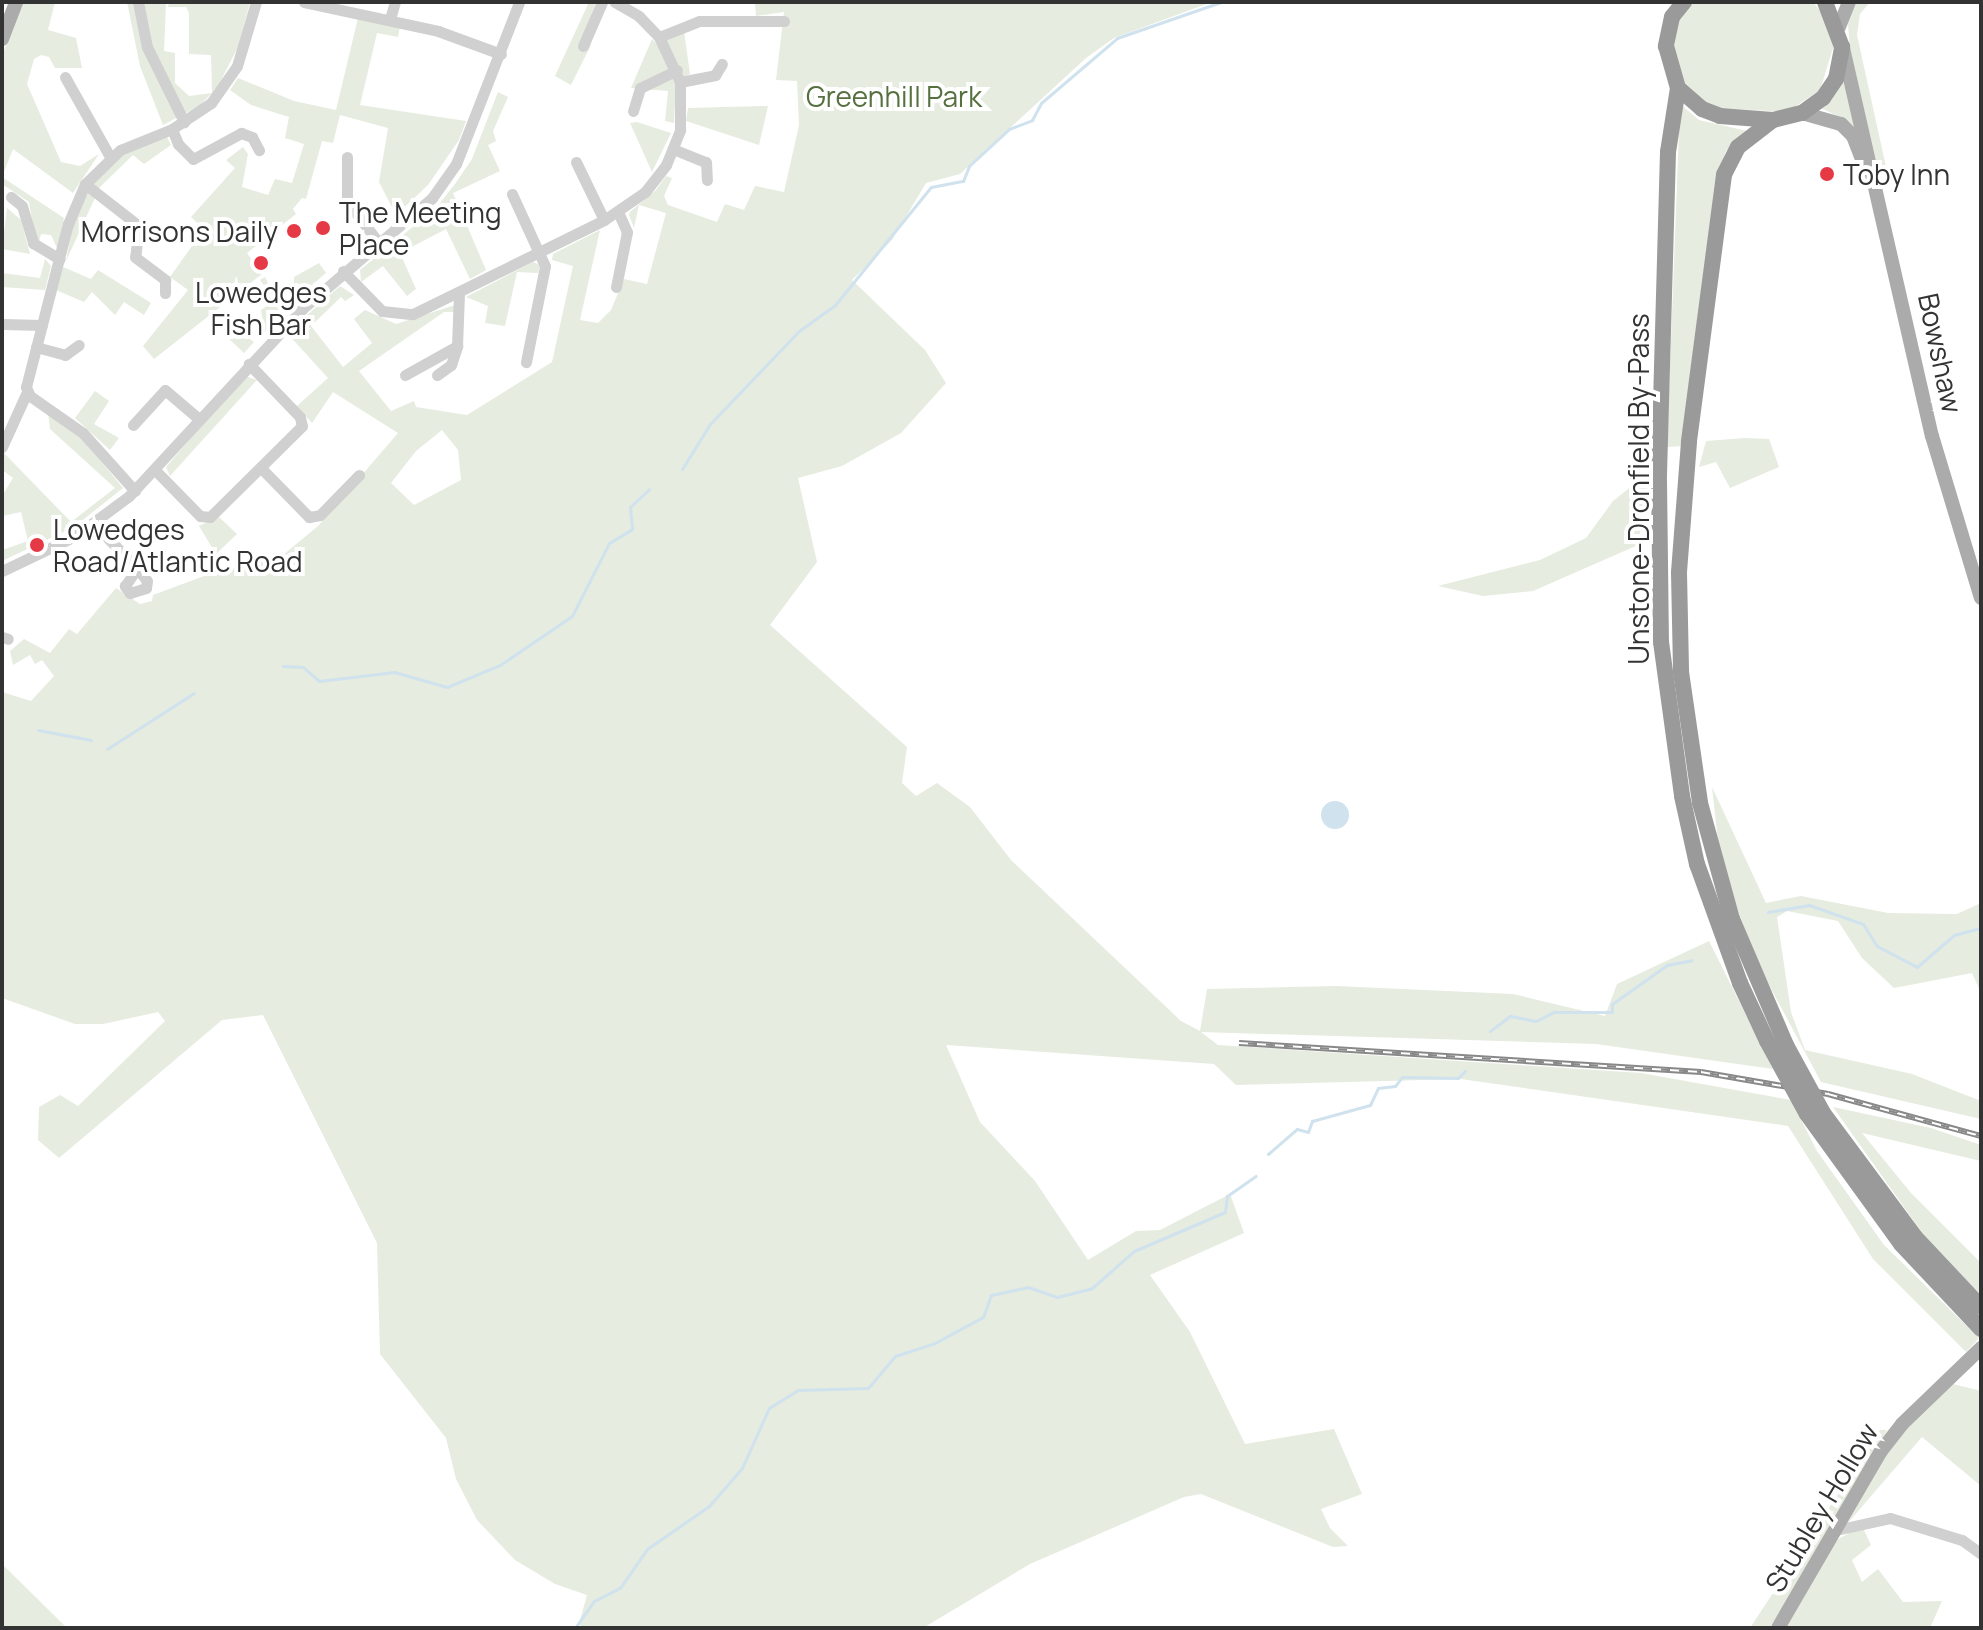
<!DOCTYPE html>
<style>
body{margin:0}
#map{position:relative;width:1983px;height:1630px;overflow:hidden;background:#fff;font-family:Manrope,sans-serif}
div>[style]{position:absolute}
.green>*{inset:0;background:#e6ecdf}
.water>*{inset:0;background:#cfe2ee}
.round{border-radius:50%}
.stream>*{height:3px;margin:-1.5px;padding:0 1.5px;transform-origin:1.5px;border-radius:1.5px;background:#cfe2ee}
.minor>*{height:11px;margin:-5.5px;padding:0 5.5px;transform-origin:5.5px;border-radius:5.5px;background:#d0d0d0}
.major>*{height:14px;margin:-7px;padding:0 7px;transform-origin:7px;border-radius:7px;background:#ababab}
.highway>*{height:16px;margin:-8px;padding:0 8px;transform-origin:8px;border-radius:8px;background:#9a9a9a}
.rail>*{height:6px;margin-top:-3px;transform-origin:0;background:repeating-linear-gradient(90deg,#fff 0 9px,#888 0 18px);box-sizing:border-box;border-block:2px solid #888}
.highway-bridge>*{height:16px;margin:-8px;padding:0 8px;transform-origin:8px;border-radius:8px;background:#9a9a9a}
.dots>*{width:22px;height:22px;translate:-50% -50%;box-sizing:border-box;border:4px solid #fff;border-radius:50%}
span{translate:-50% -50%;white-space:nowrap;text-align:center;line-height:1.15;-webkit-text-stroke:8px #fff;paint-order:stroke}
.park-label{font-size:28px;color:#56703f}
.poi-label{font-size:28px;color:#333}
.left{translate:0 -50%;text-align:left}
.right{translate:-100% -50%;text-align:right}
.street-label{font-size:28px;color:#333}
.frame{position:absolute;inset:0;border:4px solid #333;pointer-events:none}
</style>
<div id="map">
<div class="green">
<i style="clip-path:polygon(22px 2px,55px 2px,48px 30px,76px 38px,82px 68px,55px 68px,49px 57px,41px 55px,34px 59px,27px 84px,61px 162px,80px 166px,99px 154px,73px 193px,13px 149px,2px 177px,64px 218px,58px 250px,51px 235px,41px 234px,39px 242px,35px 238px,29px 202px,2px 184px,2px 56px)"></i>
<i style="clip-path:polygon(127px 2px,166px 4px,164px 51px,175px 53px,175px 83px,189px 96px,212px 93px,211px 55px,189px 54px,189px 13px,186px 7px,168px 7px,169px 2px,250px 2px,238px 47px,219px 84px,212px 93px,199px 106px,163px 125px,140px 66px)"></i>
<i style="clip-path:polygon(589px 2px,596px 2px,582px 40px,591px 45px,571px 85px,555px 76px)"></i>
<i style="clip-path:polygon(evenodd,762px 2px,1212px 2px,1114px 38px,1086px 58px,960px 174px,926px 183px,892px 240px,852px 280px,925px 350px,946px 383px,901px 433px,842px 466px,798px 478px,817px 562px,770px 625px,907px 747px,902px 783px,916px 796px,937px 783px,970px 807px,1011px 860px,1181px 1021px,1200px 1031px,1207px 989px,1336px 986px,1513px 994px,1605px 1016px,1617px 984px,1709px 941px,1773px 1069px,1596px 1044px,1201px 1032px,1218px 1045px,1641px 1073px,1791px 1100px,1817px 1151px,1884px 1245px,1979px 1338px,1966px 1352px,1873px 1259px,1788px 1126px,1461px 1079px,1236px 1085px,1214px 1064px,946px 1045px,980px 1122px,1035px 1181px,1088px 1260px,1136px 1231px,1160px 1230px,1230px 1194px,1244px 1233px,1150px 1275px,1190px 1332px,1245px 1444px,1334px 1429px,1362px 1494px,1321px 1509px,1330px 1528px,1348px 1546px,1333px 1547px,1201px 1494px,1184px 1497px,1030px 1564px,923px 1628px,584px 1628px,579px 1624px,587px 1595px,555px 1584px,515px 1560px,477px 1520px,456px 1479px,446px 1438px,380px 1354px,377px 1243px,263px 1015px,222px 1020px,59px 1158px,38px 1140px,39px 1107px,60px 1095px,78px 1106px,165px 1021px,158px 1012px,103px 1024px,75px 1024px,2px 998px,2px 692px,31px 701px,54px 676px,42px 660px,35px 664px,30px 655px,13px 665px,10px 651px,24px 639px,50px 653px,69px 629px,77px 634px,116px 588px,140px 604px,152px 601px,153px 595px,255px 557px,277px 560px,318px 526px,398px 433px,333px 392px,312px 423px,297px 406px,328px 378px,287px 333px,340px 286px,354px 295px,345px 301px,341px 297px,311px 326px,343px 367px,372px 343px,354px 319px,365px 310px,396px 324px,455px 305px,455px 312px,444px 312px,359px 371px,391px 411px,414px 401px,416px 407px,467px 415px,552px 362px,573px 266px,552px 260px,553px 254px,600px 230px,580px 320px,598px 323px,611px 310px,624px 279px,647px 284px,666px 213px,639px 205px,634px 228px,629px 215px,630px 212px,656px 190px,666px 176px,672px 178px,664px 196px,668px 205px,717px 222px,725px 204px,744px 210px,755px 186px,784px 192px,799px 125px,797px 81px,776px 80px,784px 12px,756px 16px,755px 3px,762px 2px,442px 430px,458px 450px,461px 480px,414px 505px,391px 483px,416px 451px,442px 430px)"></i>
<i style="clip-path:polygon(1690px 2px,1813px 2px,1826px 18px,1834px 45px,1820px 90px,1787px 112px,1713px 108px,1681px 82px,1672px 58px,1680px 15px)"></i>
<i style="clip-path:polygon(1857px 2px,1870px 2px,1860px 14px,1857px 35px,1886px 167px,1879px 173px,1850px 50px,1848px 24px)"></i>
<i style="clip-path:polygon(358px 18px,400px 26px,398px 37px,377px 33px,360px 105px,466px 121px,459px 140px,428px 185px,396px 215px,379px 182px,388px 128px,340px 115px,333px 143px,322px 141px,306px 199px,302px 198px,293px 209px,296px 214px,247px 253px,262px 274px,154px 359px,143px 346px,188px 290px,170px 277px,204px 229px,191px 217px,235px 168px,226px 160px,243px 147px,248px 154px,242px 187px,268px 195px,275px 179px,292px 183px,304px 144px,285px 138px,289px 117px,251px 105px,230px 90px,238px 78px,294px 101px,336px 110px)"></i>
<i style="clip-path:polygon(684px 31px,690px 74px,676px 82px,674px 123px,665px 121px,668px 91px,631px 88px,652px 39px,658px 45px)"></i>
<i style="clip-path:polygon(1843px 80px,1861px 140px,1846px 120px,1821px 108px)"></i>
<i style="clip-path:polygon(498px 92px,508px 97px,493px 131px,496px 141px,488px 145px,500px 171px,453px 193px,486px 270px,470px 279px,446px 229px,400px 253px,416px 289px,407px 296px,383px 266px,361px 282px,360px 270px,436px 208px,455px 184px,472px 159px)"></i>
<i style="clip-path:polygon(1680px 104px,1699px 120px,1747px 131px,1726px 151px,1717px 174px,1682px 446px,1667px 447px)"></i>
<i style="clip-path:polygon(768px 106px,759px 145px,686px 121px,688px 108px)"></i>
<i style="clip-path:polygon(637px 122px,671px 133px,652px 172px,630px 123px)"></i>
<i style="clip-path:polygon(166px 135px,171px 145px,144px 164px,133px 155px,100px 187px,66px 261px,74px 219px,97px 176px,132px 148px)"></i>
<i style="clip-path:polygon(7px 208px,21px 220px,30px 254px,2px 249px)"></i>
<i style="clip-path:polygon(45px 259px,51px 266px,45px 290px,2px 287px,2px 273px,40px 278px)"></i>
<i style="clip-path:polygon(533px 262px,540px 265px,538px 273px,517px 272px,505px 326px,485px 323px,488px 306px,466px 297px)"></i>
<i style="clip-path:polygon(319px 263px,326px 273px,301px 294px,294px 291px,294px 277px)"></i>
<i style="clip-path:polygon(63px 267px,91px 279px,98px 270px,151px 303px,144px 315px,124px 302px,115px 315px,92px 292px,84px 302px,56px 290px)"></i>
<i style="clip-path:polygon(265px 277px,274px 296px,285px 295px,290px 306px,259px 338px,255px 333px,263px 323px,261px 310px,275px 300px,260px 280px)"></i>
<i style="clip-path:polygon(227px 323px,254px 342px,244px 353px,225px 335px)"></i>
<i style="clip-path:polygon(245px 376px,257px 380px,170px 476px,166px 467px)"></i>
<i style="clip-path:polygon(95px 391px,109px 401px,94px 424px,119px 438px,110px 450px,75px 418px)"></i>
<i style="clip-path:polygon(48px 412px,80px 436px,123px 488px,74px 527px,2px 561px,2px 550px,28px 541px,21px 512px,2px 516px,2px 496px,13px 478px,2px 470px,4px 453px,71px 522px,115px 488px,50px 429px)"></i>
<i style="clip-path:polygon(1745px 438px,1769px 439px,1779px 467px,1730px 488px,1716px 462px,1699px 467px,1706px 441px)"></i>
<i style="clip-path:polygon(1648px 482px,1638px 545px,1533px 591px,1483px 596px,1438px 586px,1540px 560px,1586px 538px,1613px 501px,1633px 485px)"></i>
<i style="clip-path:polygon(219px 517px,237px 534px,216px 554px,199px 526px)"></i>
<i style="clip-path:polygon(1712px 787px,1766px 903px,1801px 896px,1888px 913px,1957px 914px,1981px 903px,1981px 993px,1972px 973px,1894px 988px,1862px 958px,1838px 921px,1787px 911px,1777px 917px,1791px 1012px,1805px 1050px,1912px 1074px,1981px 1101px,1981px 1119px,1821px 1082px,1760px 968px,1738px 911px,1718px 841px)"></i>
<i style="clip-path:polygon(1833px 1107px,1931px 1128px,1981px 1145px,1981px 1161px,1862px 1133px,1911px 1193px,1981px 1263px,1981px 1295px,1928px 1241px)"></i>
<i style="clip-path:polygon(1953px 1384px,1981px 1391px,1981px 1486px,1922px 1437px,1847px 1524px,1897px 1437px)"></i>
<i style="clip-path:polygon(1880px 1430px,1887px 1430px,1790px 1599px,1769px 1628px,1750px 1628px)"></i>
<i style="clip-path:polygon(1862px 1526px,1871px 1545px,1852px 1560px,1862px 1582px,1878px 1569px,1903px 1602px,1942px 1601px,1930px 1628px,1782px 1628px,1833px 1542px)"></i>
<i style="clip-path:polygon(2px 1564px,67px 1628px,2px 1628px)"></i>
</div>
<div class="water">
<i class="round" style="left:1321px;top:801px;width:28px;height:28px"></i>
</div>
<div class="stream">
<i style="left:682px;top:469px;width:53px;rotate:-58.1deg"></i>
<i style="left:710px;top:424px;width:129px;rotate:-46.3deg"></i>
<i style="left:799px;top:331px;width:44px;rotate:-35.8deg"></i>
<i style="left:835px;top:305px;width:152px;rotate:-50.9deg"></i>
<i style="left:931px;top:187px;width:33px;rotate:-11deg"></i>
<i style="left:963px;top:181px;width:16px;rotate:-68deg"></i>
<i style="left:969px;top:166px;width:54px;rotate:-42.8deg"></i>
<i style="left:1009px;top:129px;width:25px;rotate:-21deg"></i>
<i style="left:1032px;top:120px;width:19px;rotate:-62deg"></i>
<i style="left:1041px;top:103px;width:100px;rotate:-40.5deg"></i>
<i style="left:1117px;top:38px;width:110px;rotate:-19.1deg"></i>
<i style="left:283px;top:666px;width:20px;rotate:3deg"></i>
<i style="left:303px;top:667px;width:21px;rotate:41deg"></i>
<i style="left:319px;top:681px;width:76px;rotate:-6.8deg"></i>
<i style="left:394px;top:672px;width:55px;rotate:15.8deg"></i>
<i style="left:447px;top:687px;width:57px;rotate:-22.5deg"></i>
<i style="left:500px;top:665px;width:87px;rotate:-34.2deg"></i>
<i style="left:572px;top:616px;width:82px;rotate:-63.1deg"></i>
<i style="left:609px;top:543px;width:27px;rotate:-31deg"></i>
<i style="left:632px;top:529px;width:22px;rotate:-95deg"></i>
<i style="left:630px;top:507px;width:26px;rotate:-43deg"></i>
<i style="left:38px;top:730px;width:54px;rotate:10.7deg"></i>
<i style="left:107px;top:749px;width:103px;rotate:-32.8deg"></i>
<i style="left:1768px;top:912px;width:42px;rotate:-9.7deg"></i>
<i style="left:1809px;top:905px;width:57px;rotate:19.4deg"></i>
<i style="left:1863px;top:924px;width:26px;rotate:58deg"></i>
<i style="left:1877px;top:946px;width:45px;rotate:27.7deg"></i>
<i style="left:1917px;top:967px;width:49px;rotate:-40.9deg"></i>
<i style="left:1954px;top:935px;width:28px;rotate:-15deg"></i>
<i style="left:1490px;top:1031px;width:25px;rotate:-37deg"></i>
<i style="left:1510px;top:1016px;width:26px;rotate:11deg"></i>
<i style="left:1536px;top:1021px;width:20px;rotate:-27deg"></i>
<i style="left:1554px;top:1012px;width:58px"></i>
<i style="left:1612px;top:1012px;width:8px;rotate:-90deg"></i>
<i style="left:1612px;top:1004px;width:67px;rotate:-35.3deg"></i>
<i style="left:1667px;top:965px;width:25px;rotate:-11deg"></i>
<i style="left:1268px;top:1154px;width:38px;rotate:-41deg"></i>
<i style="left:1297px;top:1129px;width:11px;rotate:15deg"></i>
<i style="left:1308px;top:1132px;width:12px;rotate:-70deg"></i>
<i style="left:1312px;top:1121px;width:60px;rotate:-15.4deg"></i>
<i style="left:1370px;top:1105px;width:19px;rotate:-65deg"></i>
<i style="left:1378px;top:1088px;width:17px;rotate:-7deg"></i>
<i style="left:1395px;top:1086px;width:11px;rotate:-52deg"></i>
<i style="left:1402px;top:1077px;width:56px;rotate:1deg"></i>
<i style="left:1458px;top:1078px;width:10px;rotate:-45deg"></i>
<i style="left:575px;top:1628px;width:33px;rotate:-55deg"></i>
<i style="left:594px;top:1601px;width:29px;rotate:-27deg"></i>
<i style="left:620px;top:1588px;width:47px;rotate:-55.3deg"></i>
<i style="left:647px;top:1549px;width:75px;rotate:-34.7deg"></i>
<i style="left:709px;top:1506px;width:50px;rotate:-49deg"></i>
<i style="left:742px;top:1468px;width:66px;rotate:-65.8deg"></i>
<i style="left:769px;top:1408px;width:34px;rotate:-32deg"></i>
<i style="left:798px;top:1390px;width:70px;rotate:-1.6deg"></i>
<i style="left:868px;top:1388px;width:42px;rotate:-49.8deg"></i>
<i style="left:895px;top:1356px;width:40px;rotate:-18deg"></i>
<i style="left:933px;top:1344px;width:57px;rotate:-28.4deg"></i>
<i style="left:983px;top:1317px;width:23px;rotate:-70deg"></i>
<i style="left:991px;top:1295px;width:38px;rotate:-12deg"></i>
<i style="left:1028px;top:1287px;width:31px;rotate:19deg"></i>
<i style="left:1057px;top:1297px;width:36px;rotate:-14deg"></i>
<i style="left:1092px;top:1288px;width:56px;rotate:-41.4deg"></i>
<i style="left:1134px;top:1251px;width:99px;rotate:-23.2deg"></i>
<i style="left:1225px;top:1212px;width:16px;rotate:-83deg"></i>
<i style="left:1227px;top:1196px;width:35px;rotate:-35deg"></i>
</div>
<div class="minor">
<i style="left:138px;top:2px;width:46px;rotate:78.7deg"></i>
<i style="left:147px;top:47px;width:84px;rotate:63.7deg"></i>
<i style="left:304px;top:2px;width:137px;rotate:12.2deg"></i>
<i style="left:438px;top:31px;width:67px;rotate:20.1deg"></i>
<i style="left:390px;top:19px;width:18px;rotate:-74deg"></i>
<i style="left:659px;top:37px;width:43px;rotate:-21.8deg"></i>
<i style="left:699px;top:21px;width:85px"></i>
<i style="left:583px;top:46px;width:48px;rotate:-66.6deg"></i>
<i style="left:65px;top:77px;width:92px;rotate:60.6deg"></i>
<i style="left:680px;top:82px;width:36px;rotate:-11deg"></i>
<i style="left:715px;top:75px;width:13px;rotate:-58deg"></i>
<i style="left:633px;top:111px;width:24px;rotate:-73deg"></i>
<i style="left:640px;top:88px;width:41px;rotate:-25.9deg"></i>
<i style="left:172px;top:129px;width:16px;rotate:68deg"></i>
<i style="left:178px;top:144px;width:21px;rotate:45deg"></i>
<i style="left:193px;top:159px;width:55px;rotate:-28.4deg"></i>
<i style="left:241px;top:133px;width:12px;rotate:20deg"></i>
<i style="left:252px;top:137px;width:15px;rotate:62deg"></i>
<i style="left:673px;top:149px;width:35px;rotate:22deg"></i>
<i style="left:706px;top:162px;width:18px;rotate:87deg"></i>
<i style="left:347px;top:157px;width:44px;rotate:90deg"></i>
<i style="left:347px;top:201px;width:51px;rotate:52.9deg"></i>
<i style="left:576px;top:162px;width:64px;rotate:64.2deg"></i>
<i style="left:85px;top:184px;width:68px;rotate:37.9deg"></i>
<i style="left:139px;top:226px;width:31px;rotate:97deg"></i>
<i style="left:135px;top:257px;width:38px;rotate:37deg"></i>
<i style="left:165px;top:280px;width:13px;rotate:90deg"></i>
<i style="left:512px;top:194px;width:79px;rotate:65.4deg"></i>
<i style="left:545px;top:266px;width:98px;rotate:101.2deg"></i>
<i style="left:11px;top:197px;width:14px;rotate:39deg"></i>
<i style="left:22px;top:206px;width:39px;rotate:73deg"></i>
<i style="left:33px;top:243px;width:31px;rotate:31deg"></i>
<i style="left:343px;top:271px;width:56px;rotate:45.7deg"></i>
<i style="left:382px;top:311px;width:31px;rotate:6deg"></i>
<i style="left:413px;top:314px;width:213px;rotate:-26.2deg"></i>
<i style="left:604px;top:220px;width:50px;rotate:-34.3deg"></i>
<i style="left:645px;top:192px;width:34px;rotate:-52deg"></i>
<i style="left:666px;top:165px;width:38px;rotate:-68deg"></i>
<i style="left:680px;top:130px;width:48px;rotate:-90deg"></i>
<i style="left:680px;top:82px;width:50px;rotate:-115deg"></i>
<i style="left:659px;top:37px;width:29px;rotate:-134deg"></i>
<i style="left:639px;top:16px;width:28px;rotate:-150deg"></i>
<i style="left:616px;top:287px;width:56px;rotate:-78.7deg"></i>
<i style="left:627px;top:232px;width:22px;rotate:-114deg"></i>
<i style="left:2px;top:324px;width:40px;rotate:1.4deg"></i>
<i style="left:36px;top:347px;width:30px;rotate:15deg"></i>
<i style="left:65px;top:355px;width:17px;rotate:-36deg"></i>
<i style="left:405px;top:375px;width:60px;rotate:-29.1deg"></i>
<i style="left:437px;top:375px;width:17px;rotate:-36deg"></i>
<i style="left:451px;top:365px;width:20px;rotate:-72deg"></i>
<i style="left:457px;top:346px;width:53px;rotate:-87.8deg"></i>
<i style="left:133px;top:425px;width:47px;rotate:-47.6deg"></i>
<i style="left:165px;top:390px;width:45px;rotate:40.5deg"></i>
<i style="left:2px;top:447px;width:60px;rotate:-65.6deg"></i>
<i style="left:261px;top:468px;width:69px;rotate:45.6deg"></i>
<i style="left:309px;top:517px;width:11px;rotate:-10deg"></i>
<i style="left:320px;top:515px;width:56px;rotate:-45.7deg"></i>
<i style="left:155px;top:470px;width:64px;rotate:45.6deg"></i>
<i style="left:200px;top:516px;width:10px;rotate:6deg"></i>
<i style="left:210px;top:517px;width:129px;rotate:-44.7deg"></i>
<i style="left:302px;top:426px;width:9px;rotate:-103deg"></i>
<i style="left:300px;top:417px;width:74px;rotate:-133.9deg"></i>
<i style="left:135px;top:491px;width:78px;rotate:-131.9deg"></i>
<i style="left:83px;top:433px;width:65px;rotate:-145.1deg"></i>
<i style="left:30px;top:396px;width:10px;rotate:-114deg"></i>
<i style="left:26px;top:387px;width:168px;rotate:-75.6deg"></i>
<i style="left:68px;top:224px;width:43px;rotate:-67deg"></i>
<i style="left:85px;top:184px;width:49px;rotate:-44.2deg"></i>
<i style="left:120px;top:150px;width:56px;rotate:-22deg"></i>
<i style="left:172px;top:129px;width:47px;rotate:-33.7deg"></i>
<i style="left:211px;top:103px;width:45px;rotate:-54.9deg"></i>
<i style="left:237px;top:66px;width:67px;rotate:-73.5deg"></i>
<i style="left:94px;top:524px;width:62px;rotate:45.7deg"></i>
<i style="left:137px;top:568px;width:16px;rotate:52deg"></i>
<i style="left:147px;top:581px;width:7px;rotate:98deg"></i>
<i style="left:146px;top:588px;width:17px;rotate:163deg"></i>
<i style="left:130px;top:593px;width:9px;rotate:-126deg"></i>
<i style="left:125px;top:586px;width:22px;rotate:-56deg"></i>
<i style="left:2px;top:571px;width:81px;rotate:-25.6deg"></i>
<i style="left:75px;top:536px;width:67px;rotate:-36.5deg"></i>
<i style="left:129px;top:496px;width:255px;rotate:-47.2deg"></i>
<i style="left:302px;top:309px;width:171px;rotate:-40.5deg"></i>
<i style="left:432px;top:198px;width:42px;rotate:-54.8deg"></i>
<i style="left:456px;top:164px;width:174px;rotate:-68.7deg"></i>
<i style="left:2px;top:637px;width:6px;rotate:18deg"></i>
<i style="left:1836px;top:1530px;width:55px;rotate:-12.5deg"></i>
<i style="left:1890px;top:1518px;width:75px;rotate:17deg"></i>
<i style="left:1962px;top:1540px;width:24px;rotate:36deg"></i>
</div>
<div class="major">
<i style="left:1839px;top:27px;width:27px;rotate:-68deg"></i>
<i style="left:2px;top:39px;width:40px;rotate:-69deg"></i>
<i style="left:1843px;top:48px;width:398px;rotate:77.1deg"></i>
<i style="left:1932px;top:436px;width:169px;rotate:73.2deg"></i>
<i style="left:1802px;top:113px;width:41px;rotate:15.8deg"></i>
<i style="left:1841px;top:124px;width:17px;rotate:45deg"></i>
<i style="left:1853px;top:136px;width:33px;rotate:69deg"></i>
<i style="left:1778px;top:1628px;width:205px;rotate:-59.8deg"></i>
<i style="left:1881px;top:1451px;width:34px;rotate:-52deg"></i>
<i style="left:1902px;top:1424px;width:110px;rotate:-43.9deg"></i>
</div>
<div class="highway">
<i style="left:1684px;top:2px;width:19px;rotate:129deg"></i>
<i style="left:1672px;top:17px;width:30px;rotate:102deg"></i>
<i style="left:1666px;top:46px;width:44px;rotate:74.1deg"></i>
<i style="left:1678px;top:88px;width:32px;rotate:41deg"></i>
<i style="left:1702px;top:109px;width:19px;rotate:21deg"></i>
<i style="left:1720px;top:116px;width:53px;rotate:4.3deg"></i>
<i style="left:1773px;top:120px;width:30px;rotate:-14deg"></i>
<i style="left:1802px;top:113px;width:26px;rotate:-36deg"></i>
<i style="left:1823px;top:98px;width:23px;rotate:-56deg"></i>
<i style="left:1836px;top:79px;width:33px;rotate:-79deg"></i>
<i style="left:1842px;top:47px;width:48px;rotate:-110.7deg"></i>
<i style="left:1678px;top:88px;width:65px;rotate:98.9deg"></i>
<i style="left:1668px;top:152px;width:329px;rotate:91.6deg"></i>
<i style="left:1659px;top:481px;width:161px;rotate:89.3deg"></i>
<i style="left:1661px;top:642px;width:155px;rotate:82.2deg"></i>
<i style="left:1682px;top:796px;width:70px;rotate:77.6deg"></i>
<i style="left:1697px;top:864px;width:127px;rotate:70.1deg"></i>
<i style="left:1740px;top:983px;width:64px;rotate:65deg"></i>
<i style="left:1773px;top:120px;width:44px;rotate:142.4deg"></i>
<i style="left:1738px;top:147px;width:31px;rotate:117deg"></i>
<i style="left:1724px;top:175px;width:269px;rotate:97.5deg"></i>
<i style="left:1689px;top:442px;width:131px;rotate:94.4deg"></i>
<i style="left:1679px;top:573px;width:99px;rotate:88.8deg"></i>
<i style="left:1681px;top:672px;width:132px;rotate:81.7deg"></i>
<i style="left:1700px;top:803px;width:120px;rotate:74.6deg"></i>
<i style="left:1732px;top:919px;width:137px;rotate:66.8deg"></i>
<i style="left:1823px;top:1113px;width:154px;rotate:53.4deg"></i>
<i style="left:1915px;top:1237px;width:96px;rotate:46.7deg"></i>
<i style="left:1807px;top:1114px;width:160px;rotate:54.1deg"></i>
<i style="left:1901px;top:1244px;width:117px;rotate:46.7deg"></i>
</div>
<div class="rail">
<i style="left:1239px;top:1043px;width:463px;rotate:3.6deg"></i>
<i style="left:1701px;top:1072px;width:129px;rotate:9.8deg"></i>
<i style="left:1828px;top:1094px;width:159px;rotate:15.4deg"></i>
</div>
<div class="highway-bridge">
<i style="left:1767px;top:1041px;width:83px;rotate:61.3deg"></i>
<i style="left:1786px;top:1045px;width:77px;rotate:61.4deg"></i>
</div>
<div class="dots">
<i style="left:1827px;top:174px;background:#e63946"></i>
<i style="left:323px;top:228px;background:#e63946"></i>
<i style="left:294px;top:231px;background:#e63946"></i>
<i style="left:261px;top:263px;background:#e63946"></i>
<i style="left:37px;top:545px;background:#e63946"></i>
</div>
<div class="park-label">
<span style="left:894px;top:96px">Greenhill Park</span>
</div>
<div class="poi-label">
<span class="left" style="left:1843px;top:174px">Toby Inn</span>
<span class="left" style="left:339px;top:228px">The Meeting<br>Place</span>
<span class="right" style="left:278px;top:231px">Morrisons Daily</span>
<span style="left:261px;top:308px">Lowedges<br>Fish Bar</span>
<span class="left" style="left:53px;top:545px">Lowedges<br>Road/Atlantic Road</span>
</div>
<div class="street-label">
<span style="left:1941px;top:353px;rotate:78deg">Bowshaw</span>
<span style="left:1638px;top:489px;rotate:-90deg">Unstone-Dronfield By-Pass</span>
<span style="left:1821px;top:1507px;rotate:-59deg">Stubley Hollow</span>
</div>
<div class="frame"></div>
</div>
